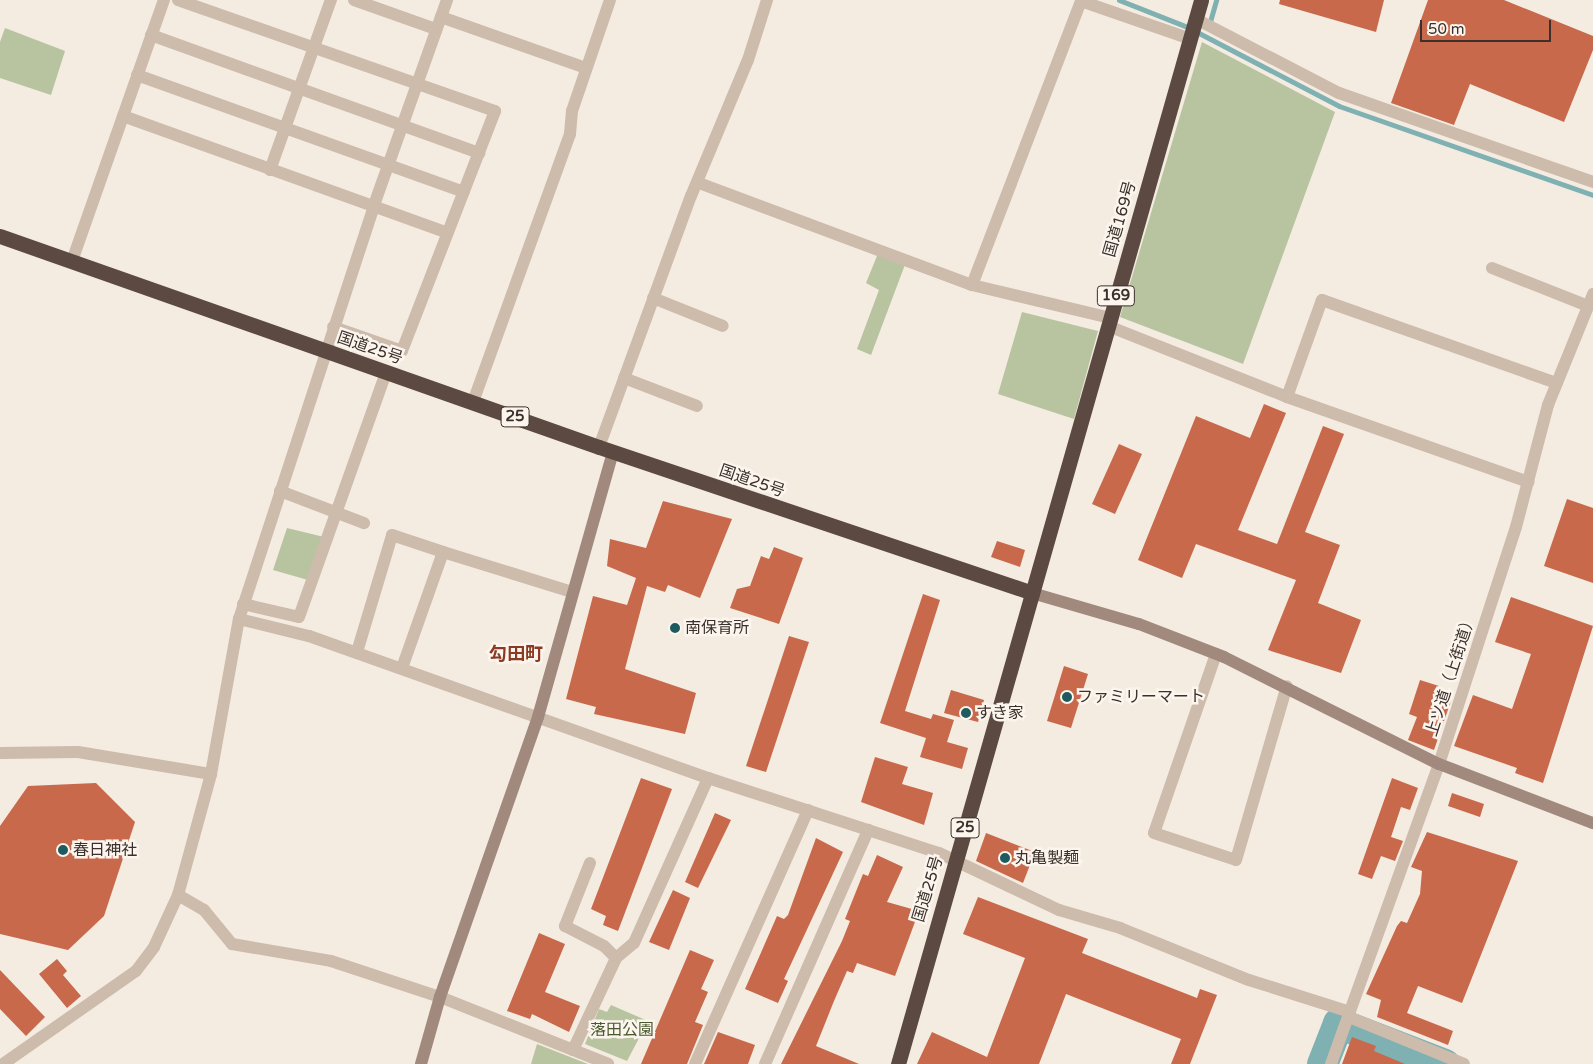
<!DOCTYPE html>
<meta charset="utf-8">
<style>
body{margin:0}
#map{position:relative;width:1593px;height:1064px;overflow:hidden;background:#f4ebe1;font-family:"Varela Round","Noto Sans JP",sans-serif}
div>[style]{position:absolute}
.green>*{inset:0;background:#b8c4a0}
.stream>*{height:5px;margin:-2.5px;padding:0 2.5px;transform-origin:2.5px;border-radius:2.5px;background:#7fb0b2}
.river>*{height:31px;margin:-15.5px;padding:0 15.5px;transform-origin:15.5px;border-radius:15.5px;background:#7fb0b2}
.building>*{inset:0;background:#c8694b}
.street>*{height:12px;margin:-6px;padding:0 6px;transform-origin:6px;border-radius:6px;background:#cdbbac}
.secondary>*{height:12px;margin:-6px;padding:0 6px;transform-origin:6px;border-radius:6px;background:#a18a7d}
.highway>*{height:15px;margin:-7.5px;padding:0 7.5px;transform-origin:7.5px;border-radius:7.5px;background:#5c4a42}
.dots>*{width:14px;height:14px;translate:-50% -50%;box-sizing:border-box;border:2px solid #fbf5ee;border-radius:50%}
span{translate:-50% -50%;white-space:nowrap;text-align:center;line-height:1.15;-webkit-text-stroke:5px #fbf5ee;paint-order:stroke}
.shield-label span{padding:1px 4px;background:#fbf5ee;border:1px solid;border-radius:4px;-webkit-text-stroke-width:0}
.shield-label{font-size:15px;color:#3b302b;font-weight:700}
.street-label{font-size:16px;color:#3b302b}
.poi-label{font-size:16px;color:#3b302b}
.left{translate:0 -50%;text-align:left}
.park-label{font-size:16px;color:#4a5a2e}
.neighbourhood-label{font-size:18px;color:#8c3b22;font-weight:700}
.scale{position:absolute;left:1420px;top:20px;width:131px;height:22px;box-sizing:border-box;border:2px solid #3b302b;border-top:0;padding-left:6px;font-size:15px;line-height:18px;white-space:nowrap;color:#3b302b;-webkit-text-stroke:4px #fbf5ee;paint-order:stroke}
</style>
<div id="map">
<div class="green">
<i style="clip-path:polygon(5px 28px,65px 51px,51px 95px,0 78px,0 42px)"></i>
<i style="clip-path:polygon(1202px 42px,1335px 112px,1243px 364px,1120px 317px)"></i>
<i style="clip-path:polygon(879px 251px,906px 262px,871px 355px,857px 349px,879px 290px,866px 283px)"></i>
<i style="clip-path:polygon(1022px 312px,1098px 331px,1074px 419px,998px 394px)"></i>
<i style="clip-path:polygon(287px 528px,324px 537px,308px 580px,273px 570px)"></i>
<i style="clip-path:polygon(611px 1005px,648px 1021px,627px 1061px,585px 1044px,599px 1009px,607px 1012px)"></i>
<i style="clip-path:polygon(537px 1044px,588px 1064px,531px 1064px)"></i>
</div>
<div class="stream">
<i style="left:1119px;top:0;width:76px;rotate:21.5deg"></i>
<i style="left:1209px;top:25px;width:26px;rotate:-74deg"></i>
<i style="left:1195px;top:31px;width:162px;rotate:27.5deg"></i>
<i style="left:1339px;top:106px;width:269px;rotate:19.3deg"></i>
</div>
<div class="river">
<i style="left:1322px;top:1064px;width:44px;rotate:-68.7deg"></i>
<i style="left:1338px;top:1023px;width:114px;rotate:21.1deg"></i>
</div>
<div class="building">
<i style="clip-path:polygon(1280px 0,1384px 0,1376px 32px,1279px 4px)"></i>
<i style="clip-path:polygon(1428px 0,1504px 0,1593px 36px,1593px 50px,1564px 122px,1470px 84px,1454px 125px,1391px 103px)"></i>
<i style="clip-path:polygon(1264px 404px,1286px 413px,1238px 530px,1277px 544px,1323px 426px,1344px 434px,1305px 532px,1340px 545px,1318px 603px,1361px 620px,1341px 673px,1268px 650px,1296px 580px,1196px 544px,1182px 578px,1138px 560px,1196px 416px,1250px 438px)"></i>
<i style="clip-path:polygon(1119px 444px,1142px 454px,1115px 514px,1092px 504px)"></i>
<i style="clip-path:polygon(1567px 499px,1593px 508px,1593px 583px,1544px 566px)"></i>
<i style="clip-path:polygon(663px 501px,732px 519px,700px 598px,668px 585px,665px 592px,647px 586px,625px 669px,696px 693px,685px 734px,594px 714px,596px 707px,566px 699px,593px 596px,627px 605px,636px 578px,607px 566px,610px 539px,646px 548px)"></i>
<i style="clip-path:polygon(997px 541px,1025px 550px,1020px 567px,991px 557px)"></i>
<i style="clip-path:polygon(774px 547px,803px 558px,779px 624px,730px 608px,737px 589px,750px 586px,761px 556px,769px 559px)"></i>
<i style="clip-path:polygon(923px 594px,940px 600px,905px 711px,931px 719px,933px 714px,954px 720px,947px 742px,968px 748px,962px 769px,920px 757px,926px 738px,880px 723px)"></i>
<i style="clip-path:polygon(1511px 597px,1593px 626px,1543px 783px,1515px 773px,1517px 768px,1454px 746px,1473px 695px,1512px 709px,1531px 654px,1495px 642px)"></i>
<i style="clip-path:polygon(789px 636px,809px 642px,766px 772px,746px 766px)"></i>
<i style="clip-path:polygon(1064px 666px,1088px 674px,1071px 728px,1047px 721px)"></i>
<i style="clip-path:polygon(1420px 680px,1439px 686px,1437px 693px,1452px 698px,1434px 750px,1408px 740px,1417px 717px,1409px 714px)"></i>
<i style="clip-path:polygon(951px 690px,984px 700px,978px 722px,944px 713px)"></i>
<i style="clip-path:polygon(875px 757px,908px 767px,902px 784px,933px 793px,924px 825px,861px 802px)"></i>
<i style="clip-path:polygon(641px 778px,672px 789px,618px 931px,603px 925px,606px 916px,591px 909px)"></i>
<i style="clip-path:polygon(1392px 778px,1418px 788px,1410px 810px,1401px 807px,1391px 837px,1403px 841px,1395px 861px,1381px 856px,1372px 879px,1358px 874px)"></i>
<i style="clip-path:polygon(96px 783px,135px 822px,104px 916px,68px 950px,0 934px,0 826px,28px 786px)"></i>
<i style="clip-path:polygon(1452px 793px,1484px 804px,1480px 817px,1448px 806px)"></i>
<i style="clip-path:polygon(715px 813px,731px 820px,698px 888px,685px 882px)"></i>
<i style="clip-path:polygon(1427px 832px,1518px 861px,1462px 1003px,1418px 986px,1407px 1013px,1453px 1031px,1448px 1045px,1377px 1017px,1381px 1000px,1366px 994px,1397px 926px,1401px 921px,1407px 923px,1420px 894px,1422px 871px,1411px 867px)"></i>
<i style="clip-path:polygon(986px 833px,1035px 852px,1023px 883px,976px 861px)"></i>
<i style="clip-path:polygon(816px 838px,843px 852px,784px 979px,788px 981px,778px 1003px,745px 989px,777px 916px,784px 919px,788px 915px)"></i>
<i style="clip-path:polygon(877px 855px,903px 867px,887px 902px,919px 911px,895px 976px,857px 963px,853px 973px,847px 971px,834px 1001px,816px 1046px,859px 1064px,781px 1064px,842px 941px,850px 921px,845px 919px,863px 874px,868px 876px)"></i>
<i style="clip-path:polygon(673px 890px,690px 898px,669px 950px,649px 942px)"></i>
<i style="clip-path:polygon(978px 897px,1088px 939px,1082px 953px,1197px 998px,1200px 989px,1217px 995px,1190px 1064px,1171px 1064px,1181px 1039px,1066px 994px,1039px 1064px,917px 1064px,932px 1032px,987px 1057px,1025px 958px,963px 934px)"></i>
<i style="clip-path:polygon(539px 933px,565px 944px,545px 992px,580px 1006px,569px 1032px,532px 1014px,530px 1019px,507px 1011px)"></i>
<i style="clip-path:polygon(690px 950px,714px 960px,701px 989px,708px 992px,695px 1022px,703px 1025px,687px 1064px,641px 1064px)"></i>
<i style="clip-path:polygon(57px 959px,67px 971px,63px 975px,81px 996px,67px 1008px,39px 974px)"></i>
<i style="clip-path:polygon(0 970px,45px 1017px,26px 1036px,0 1009px)"></i>
<i style="clip-path:polygon(718px 1032px,755px 1045px,748px 1064px,704px 1064px)"></i>
<i style="clip-path:polygon(1352px 1037px,1376px 1046px,1374px 1051px,1405px 1064px,1342px 1064px)"></i>
</div>
<div class="street">
<i style="left:178px;top:0;width:336px;rotate:19.3deg"></i>
<i style="left:495px;top:111px;width:257px;rotate:111.2deg"></i>
<i style="left:402px;top:351px;width:73px;rotate:-160.8deg"></i>
<i style="left:354px;top:0;width:87px;rotate:19.5deg"></i>
<i style="left:441px;top:17px;width:154px;rotate:19.4deg"></i>
<i style="left:1196px;top:19px;width:161px;rotate:27.4deg"></i>
<i style="left:1339px;top:93px;width:269px;rotate:19.3deg"></i>
<i style="left:151px;top:35px;width:349px;rotate:19.8deg"></i>
<i style="left:137px;top:75px;width:347px;rotate:19.7deg"></i>
<i style="left:123px;top:116px;width:345px;rotate:19.8deg"></i>
<i style="left:270px;top:170px;width:181px;rotate:-70.3deg"></i>
<i style="left:699px;top:183px;width:291px;rotate:20.5deg"></i>
<i style="left:972px;top:285px;width:142px;rotate:13.4deg"></i>
<i style="left:72px;top:261px;width:277px;rotate:-70.6deg"></i>
<i style="left:1492px;top:268px;width:103px;rotate:21.6deg"></i>
<i style="left:972px;top:285px;width:304px;rotate:-69deg"></i>
<i style="left:1081px;top:1px;width:116px;rotate:19.1deg"></i>
<i style="left:653px;top:298px;width:75px;rotate:21.8deg"></i>
<i style="left:1108px;top:326px;width:193px;rotate:21.6deg"></i>
<i style="left:1287px;top:397px;width:256px;rotate:19.4deg"></i>
<i style="left:624px;top:378px;width:78px;rotate:21deg"></i>
<i style="left:1287px;top:397px;width:103px;rotate:-70.2deg"></i>
<i style="left:1322px;top:300px;width:249px;rotate:19.5deg"></i>
<i style="left:473px;top:402px;width:285px;rotate:-70.1deg"></i>
<i style="left:570px;top:134px;width:23px;rotate:-85deg"></i>
<i style="left:572px;top:111px;width:117px;rotate:-71.1deg"></i>
<i style="left:599px;top:447px;width:267px;rotate:-69.9deg"></i>
<i style="left:691px;top:196px;width:147px;rotate:-67.3deg"></i>
<i style="left:748px;top:60px;width:63px;rotate:-72.4deg"></i>
<i style="left:280px;top:491px;width:90px;rotate:20.9deg"></i>
<i style="left:243px;top:604px;width:57px;rotate:13.1deg"></i>
<i style="left:299px;top:617px;width:260px;rotate:-70.4deg"></i>
<i style="left:239px;top:619px;width:72px;rotate:13.7deg"></i>
<i style="left:309px;top:636px;width:424px;rotate:19.6deg"></i>
<i style="left:708px;top:778px;width:243px;rotate:18deg"></i>
<i style="left:939px;top:853px;width:133px;rotate:25.4deg"></i>
<i style="left:1059px;top:910px;width:64px;rotate:16.4deg"></i>
<i style="left:1120px;top:928px;width:139px;rotate:22deg"></i>
<i style="left:1249px;top:980px;width:106px;rotate:17.6deg"></i>
<i style="left:357px;top:652px;width:122px;rotate:-73.3deg"></i>
<i style="left:392px;top:535px;width:54px;rotate:18.4deg"></i>
<i style="left:1216px;top:654px;width:189px;rotate:109.1deg"></i>
<i style="left:1154px;top:833px;width:86px;rotate:18.2deg"></i>
<i style="left:1236px;top:860px;width:181px;rotate:-73.7deg"></i>
<i style="left:402px;top:668px;width:123px;rotate:-70.5deg"></i>
<i style="left:443px;top:552px;width:135px;rotate:17.2deg"></i>
<i style="left:0;top:753px;width:78px;rotate:-0.7deg"></i>
<i style="left:78px;top:752px;width:135px;rotate:9.4deg"></i>
<i style="left:590px;top:863px;width:68px;rotate:111.6deg"></i>
<i style="left:565px;top:926px;width:44px;rotate:27.1deg"></i>
<i style="left:604px;top:946px;width:17px;rotate:45deg"></i>
<i style="left:178px;top:895px;width:30px;rotate:30deg"></i>
<i style="left:204px;top:910px;width:44px;rotate:50.5deg"></i>
<i style="left:232px;top:944px;width:100px;rotate:9.7deg"></i>
<i style="left:331px;top:961px;width:115px;rotate:18.3deg"></i>
<i style="left:440px;top:997px;width:181px;rotate:21.7deg"></i>
<i style="left:1349px;top:1017px;width:124px;rotate:22.2deg"></i>
<i style="left:573px;top:1050px;width:102px;rotate:-64.9deg"></i>
<i style="left:616px;top:958px;width:23px;rotate:-40deg"></i>
<i style="left:634px;top:943px;width:181px;rotate:-65.8deg"></i>
<i style="left:3px;top:1064px;width:162px;rotate:-35deg"></i>
<i style="left:136px;top:971px;width:30px;rotate:-53deg"></i>
<i style="left:154px;top:947px;width:57px;rotate:-65.2deg"></i>
<i style="left:178px;top:895px;width:125px;rotate:-74.7deg"></i>
<i style="left:211px;top:774px;width:158px;rotate:-79.8deg"></i>
<i style="left:239px;top:619px;width:435px;rotate:-71.9deg"></i>
<i style="left:374px;top:205px;width:218px;rotate:-70.4deg"></i>
<i style="left:695px;top:1064px;width:278px;rotate:-66deg"></i>
<i style="left:765px;top:1064px;width:256px;rotate:-66.2deg"></i>
<i style="left:1331px;top:1064px;width:319px;rotate:-70.2deg"></i>
<i style="left:1439px;top:764px;width:249px;rotate:-72deg"></i>
<i style="left:1516px;top:527px;width:126px;rotate:-75.3deg"></i>
<i style="left:1548px;top:405px;width:120px;rotate:-67.9deg"></i>
</div>
<div class="secondary">
<i style="left:1032px;top:593px;width:111px;rotate:16.2deg"></i>
<i style="left:1139px;top:624px;width:91px;rotate:21.2deg"></i>
<i style="left:1224px;top:657px;width:240px;rotate:26.5deg"></i>
<i style="left:1439px;top:764px;width:165px;rotate:21deg"></i>
<i style="left:421px;top:1064px;width:70px;rotate:-74.2deg"></i>
<i style="left:440px;top:997px;width:297px;rotate:-70.7deg"></i>
<i style="left:538px;top:717px;width:275px;rotate:-74.2deg"></i>
</div>
<div class="highway">
<i style="left:0;top:236px;width:635px;rotate:19.41deg"></i>
<i style="left:599px;top:447px;width:457px;rotate:18.6deg"></i>
<i style="left:898px;top:1064px;width:1106px;rotate:-74.1deg"></i>
</div>
<div class="dots">
<i style="left:675px;top:628px;background:#1f5a5e"></i>
<i style="left:1067px;top:697px;background:#1f5a5e"></i>
<i style="left:966px;top:713px;background:#1f5a5e"></i>
<i style="left:63px;top:850px;background:#1f5a5e"></i>
<i style="left:1005px;top:858px;background:#1f5a5e"></i>
</div>
<div class="shield-label">
<span style="left:1116px;top:296px">169</span>
<span style="left:515px;top:417px">25</span>
<span style="left:965px;top:828px">25</span>
</div>
<div class="street-label">
<span style="left:1120px;top:219px;rotate:-74deg">国道169号</span>
<span style="left:370px;top:348px;rotate:19deg">国道25号</span>
<span style="left:752px;top:481px;rotate:19deg">国道25号</span>
<span style="left:1451px;top:675px;rotate:-72deg">上ツ道（上街道）</span>
<span style="left:928px;top:889px;rotate:-73deg">国道25号</span>
</div>
<div class="poi-label">
<span class="left" style="left:685px;top:628px">南保育所</span>
<span class="left" style="left:1077px;top:697px">ファミリーマート</span>
<span class="left" style="left:976px;top:713px">すき家</span>
<span class="left" style="left:73px;top:850px">春日神社</span>
<span class="left" style="left:1015px;top:858px">丸亀製麺</span>
</div>
<div class="park-label">
<span style="left:622px;top:1030px">落田公園</span>
</div>
<div class="neighbourhood-label">
<span style="left:516px;top:654px">勾田町</span>
</div>
<div class="scale">50 m</div>
</div>
